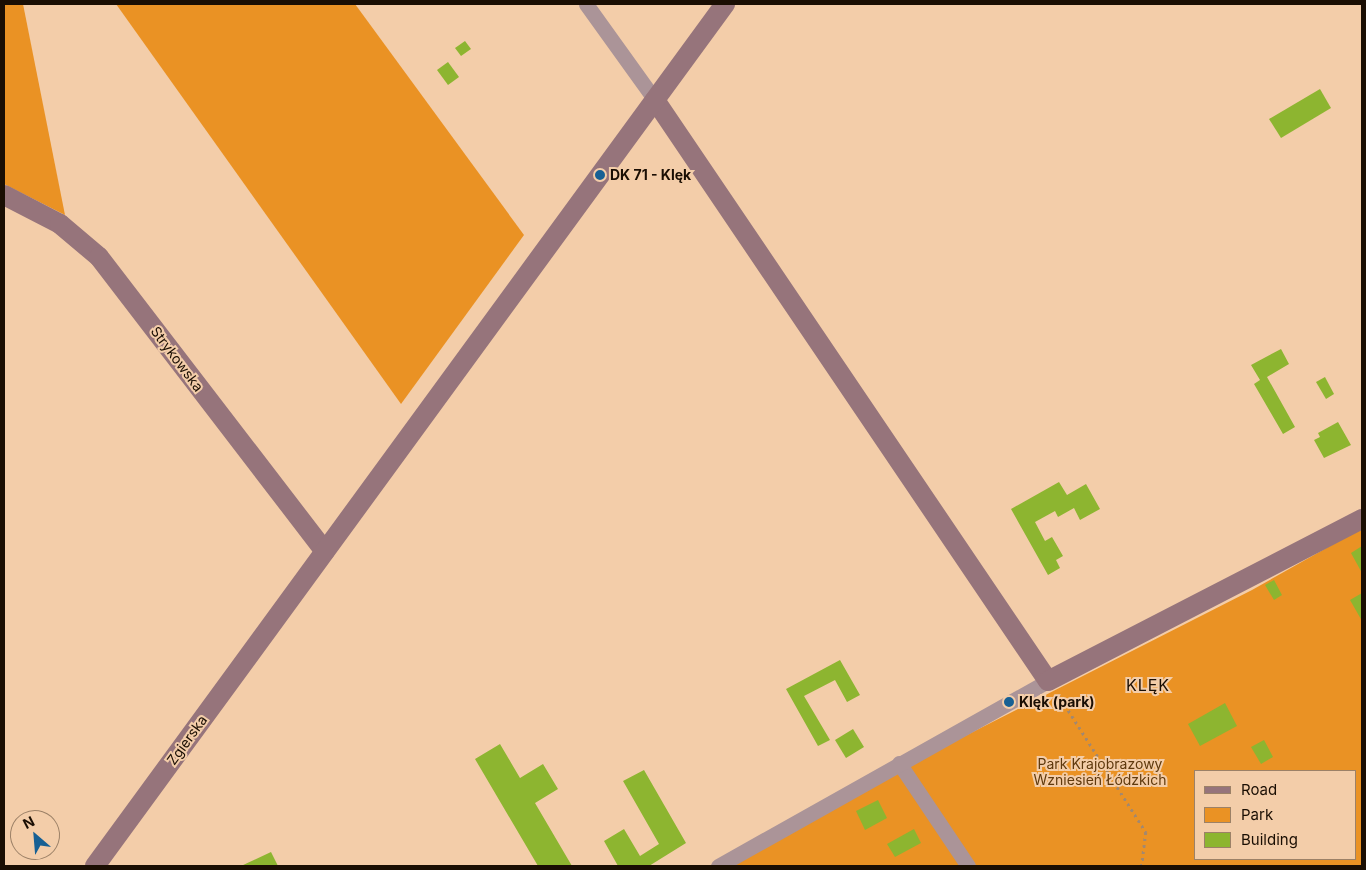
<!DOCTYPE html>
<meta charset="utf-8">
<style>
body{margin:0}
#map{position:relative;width:1366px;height:870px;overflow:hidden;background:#f3cda9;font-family:Inter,sans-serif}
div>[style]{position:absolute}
.green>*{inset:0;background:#ea9224}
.building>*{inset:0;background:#8db530}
.path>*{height:2.5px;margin-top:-1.25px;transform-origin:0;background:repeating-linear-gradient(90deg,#a4886d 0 2.5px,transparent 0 6.5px)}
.street>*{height:15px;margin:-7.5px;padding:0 7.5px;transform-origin:7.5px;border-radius:7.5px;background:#ab9498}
.secondary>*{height:20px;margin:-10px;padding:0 10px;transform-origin:10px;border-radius:10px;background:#96747b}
.dots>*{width:14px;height:14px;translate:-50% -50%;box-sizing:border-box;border:2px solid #f3cda9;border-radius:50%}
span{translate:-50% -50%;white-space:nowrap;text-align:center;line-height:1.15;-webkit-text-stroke:4px #f3cda9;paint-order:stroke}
.poi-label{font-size:14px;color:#1a0e03;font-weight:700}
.left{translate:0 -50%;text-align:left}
.street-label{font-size:14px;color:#1a0e03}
.park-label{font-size:14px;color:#5f390d}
.quarter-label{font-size:16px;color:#1a0e03;letter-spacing:1px}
.frame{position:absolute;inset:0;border:5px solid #1a0e03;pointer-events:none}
.legend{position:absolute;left:1194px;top:770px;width:162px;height:90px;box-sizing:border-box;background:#f3cda9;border:1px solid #9c8167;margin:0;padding:6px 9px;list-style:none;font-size:15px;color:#1a0e03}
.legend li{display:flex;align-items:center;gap:10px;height:25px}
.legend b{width:25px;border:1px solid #9c8167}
.north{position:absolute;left:10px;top:810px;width:50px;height:50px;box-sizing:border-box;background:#f3cda9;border:1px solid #9c8167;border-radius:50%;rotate:333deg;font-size:14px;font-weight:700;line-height:20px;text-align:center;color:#1a0e03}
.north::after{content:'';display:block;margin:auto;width:18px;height:22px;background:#176094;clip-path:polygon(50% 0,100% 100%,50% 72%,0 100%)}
</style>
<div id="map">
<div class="green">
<i style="clip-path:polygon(4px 4px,23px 4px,65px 215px,4px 184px)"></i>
<i style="clip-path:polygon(116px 4px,355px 4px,524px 235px,401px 404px)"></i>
<i style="clip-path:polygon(evenodd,1362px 528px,1362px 866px,727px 866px,898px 770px,1252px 590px,1362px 528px,1195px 771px,1355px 771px,1355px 859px,1195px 859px,1195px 771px)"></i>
</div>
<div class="building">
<i style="clip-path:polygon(465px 41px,471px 49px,461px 56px,455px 48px)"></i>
<i style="clip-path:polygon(448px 62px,459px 77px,448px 85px,437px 70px)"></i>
<i style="clip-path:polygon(1320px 89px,1331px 108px,1281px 138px,1269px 119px)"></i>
<i style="clip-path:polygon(1281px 349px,1289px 364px,1267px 377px,1295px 427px,1283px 434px,1254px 384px,1260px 380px,1251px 365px)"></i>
<i style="clip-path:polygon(1325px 377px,1334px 394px,1326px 399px,1316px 382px)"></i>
<i style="clip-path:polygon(1338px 422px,1351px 445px,1324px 458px,1314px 440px,1320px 437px,1318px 433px)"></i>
<i style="clip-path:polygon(1059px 482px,1067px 495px,1086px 484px,1100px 509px,1080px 520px,1074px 508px,1058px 517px,1055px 511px,1035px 522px,1045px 541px,1052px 537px,1063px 556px,1056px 560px,1060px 568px,1048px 575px,1011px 509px)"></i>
<i style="clip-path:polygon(1362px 546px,1362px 573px,1351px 553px)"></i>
<i style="clip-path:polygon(1274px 580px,1282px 595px,1274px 600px,1265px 585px)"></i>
<i style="clip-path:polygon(1362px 593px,1362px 621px,1350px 600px)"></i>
<i style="clip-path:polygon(840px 660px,860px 695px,847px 702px,835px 680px,804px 696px,830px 740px,818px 746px,786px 689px)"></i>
<i style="clip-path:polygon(1225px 703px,1237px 726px,1200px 746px,1188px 724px)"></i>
<i style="clip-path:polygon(853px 729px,864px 747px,846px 758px,835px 740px)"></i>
<i style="clip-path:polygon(1264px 740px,1273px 757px,1261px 764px,1251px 747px)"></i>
<i style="clip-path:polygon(500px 744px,520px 778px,543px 764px,558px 789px,535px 803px,572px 866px,538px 866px,475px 759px)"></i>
<i style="clip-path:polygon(644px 770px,686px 843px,649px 866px,618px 866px,604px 841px,624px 829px,640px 856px,659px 844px,623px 781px)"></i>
<i style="clip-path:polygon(878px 800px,887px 818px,865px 830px,856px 811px)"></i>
<i style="clip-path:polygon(914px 829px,921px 843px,895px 857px,887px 844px)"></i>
<i style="clip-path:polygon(271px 852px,278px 866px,241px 866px)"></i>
</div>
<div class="path">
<i style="left:1058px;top:694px;width:164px;rotate:57.5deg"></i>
<i style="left:1146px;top:832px;width:34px;rotate:97deg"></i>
</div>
<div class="street">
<i style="left:586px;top:4px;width:118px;rotate:54.3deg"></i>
<i style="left:899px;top:763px;width:124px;rotate:56.2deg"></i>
<i style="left:718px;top:866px;width:378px;rotate:-29.3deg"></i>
</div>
<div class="secondary">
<i style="left:655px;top:100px;width:701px;rotate:55.92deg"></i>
<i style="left:1048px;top:681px;width:353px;rotate:-27.3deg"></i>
<i style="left:4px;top:195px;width:63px;rotate:27.4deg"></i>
<i style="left:60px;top:224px;width:51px;rotate:40.2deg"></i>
<i style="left:99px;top:257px;width:371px;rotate:52.5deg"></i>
<i style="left:95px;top:866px;width:1068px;rotate:-53.84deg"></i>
</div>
<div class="dots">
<i style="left:600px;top:175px;background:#176094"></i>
<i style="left:1009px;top:702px;background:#176094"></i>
</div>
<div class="poi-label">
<span class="left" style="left:610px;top:175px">DK 71 - Klęk</span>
<span class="left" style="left:1019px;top:702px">Klęk (park)</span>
</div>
<div class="street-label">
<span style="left:177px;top:359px;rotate:53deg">Strykowska</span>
<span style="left:187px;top:740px;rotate:-54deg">Zgierska</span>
</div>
<div class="park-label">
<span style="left:1100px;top:772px">Park Krajobrazowy<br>Wzniesień Łódzkich</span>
</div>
<div class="quarter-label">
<span style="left:1148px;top:685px">KLĘK</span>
</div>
<div class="frame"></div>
<ul class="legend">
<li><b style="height:6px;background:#96747b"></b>Road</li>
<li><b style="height:14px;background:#ea9224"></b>Park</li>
<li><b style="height:14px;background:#8db530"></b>Building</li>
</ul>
<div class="north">N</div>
</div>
